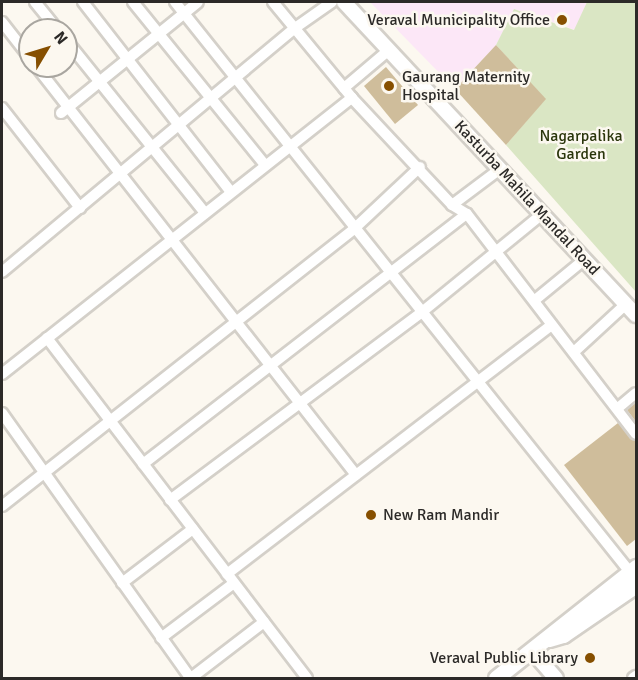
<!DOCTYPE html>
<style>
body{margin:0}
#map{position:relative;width:638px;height:680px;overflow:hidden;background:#fcf8f0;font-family:Signika,sans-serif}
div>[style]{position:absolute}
.commercial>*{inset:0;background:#fce7f7}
.green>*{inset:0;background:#dae6c4}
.building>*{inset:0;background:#cfbd9b}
.roads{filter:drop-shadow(2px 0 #d4d0c9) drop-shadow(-2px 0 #d4d0c9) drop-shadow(0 2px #d4d0c9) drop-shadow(0 -2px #d4d0c9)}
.minor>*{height:10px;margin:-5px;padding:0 5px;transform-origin:5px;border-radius:5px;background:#fff}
.tertiary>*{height:14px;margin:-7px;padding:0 7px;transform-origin:7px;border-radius:7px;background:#fff}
.secondary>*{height:15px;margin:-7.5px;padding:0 7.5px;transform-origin:7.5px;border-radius:7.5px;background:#fff}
.dots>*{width:16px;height:16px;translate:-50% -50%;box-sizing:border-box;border:3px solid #fcf8f0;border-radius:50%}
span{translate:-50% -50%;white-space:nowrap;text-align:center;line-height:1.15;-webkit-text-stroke:5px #fcf8f0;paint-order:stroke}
.poi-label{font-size:16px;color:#2c2a28}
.right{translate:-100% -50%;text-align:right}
.left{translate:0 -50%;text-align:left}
.park-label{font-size:16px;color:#2a350b}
.street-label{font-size:16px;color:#2c2a28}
.frame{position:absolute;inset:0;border:3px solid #2c2a28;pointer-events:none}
.north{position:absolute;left:18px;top:18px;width:60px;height:60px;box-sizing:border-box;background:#fcf8f0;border:2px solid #a9a6a0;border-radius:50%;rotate:52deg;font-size:16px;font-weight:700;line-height:24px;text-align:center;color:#2c2a28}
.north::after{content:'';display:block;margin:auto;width:21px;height:27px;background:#864f00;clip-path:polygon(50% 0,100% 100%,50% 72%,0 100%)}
</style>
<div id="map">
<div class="commercial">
<i style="clip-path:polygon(370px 2px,587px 2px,575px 30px,514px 9px,496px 45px,455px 89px)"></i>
</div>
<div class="green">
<i style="clip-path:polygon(587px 2px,636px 2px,636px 292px,506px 145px,545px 99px,496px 45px,514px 9px,574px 30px)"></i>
</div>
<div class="building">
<i style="clip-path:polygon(496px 45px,546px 99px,506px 145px,455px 89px)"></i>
<i style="clip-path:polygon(386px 67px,418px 105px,395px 124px,364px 86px)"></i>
<i style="clip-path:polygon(636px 402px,636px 422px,627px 410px)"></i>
<i style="clip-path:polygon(618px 423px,636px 441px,636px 539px,627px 546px,564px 465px)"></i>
</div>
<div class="roads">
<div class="minor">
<i style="left:35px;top:2px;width:36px;rotate:51deg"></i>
<i style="left:83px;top:2px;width:241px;rotate:52.1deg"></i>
<i style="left:133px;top:2px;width:210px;rotate:51deg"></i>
<i style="left:175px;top:2px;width:734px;rotate:51.41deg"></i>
<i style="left:273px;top:2px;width:124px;rotate:50.5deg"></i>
<i style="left:352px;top:98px;width:146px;rotate:46.9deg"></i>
<i style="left:452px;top:205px;width:17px;rotate:31deg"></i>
<i style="left:467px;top:214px;width:277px;rotate:52.5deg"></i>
<i style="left:2px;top:22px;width:46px;rotate:52.1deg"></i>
<i style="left:66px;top:40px;width:222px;rotate:51.2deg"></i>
<i style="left:36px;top:66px;width:519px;rotate:51.96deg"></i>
<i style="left:344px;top:88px;width:59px;rotate:-40.2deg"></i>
<i style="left:2px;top:108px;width:127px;rotate:52deg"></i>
<i style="left:61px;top:113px;width:176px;rotate:-39deg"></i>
<i style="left:452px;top:205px;width:60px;rotate:-36.9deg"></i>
<i style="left:2px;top:272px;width:381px;rotate:-39.8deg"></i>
<i style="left:295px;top:28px;width:45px;rotate:-35.1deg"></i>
<i style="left:535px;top:300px;width:65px;rotate:-39.4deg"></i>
<i style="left:47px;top:338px;width:428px;rotate:52.6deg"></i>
<i style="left:575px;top:351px;width:69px;rotate:-42.7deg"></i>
<i style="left:2px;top:374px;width:446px;rotate:-38.3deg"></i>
<i style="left:618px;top:408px;width:23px;rotate:-40deg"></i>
<i style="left:2px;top:413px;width:325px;rotate:54.6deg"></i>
<i style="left:143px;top:464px;width:409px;rotate:-37.7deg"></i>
<i style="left:170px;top:500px;width:314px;rotate:-36.7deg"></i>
<i style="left:422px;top:312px;width:155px;rotate:-39.2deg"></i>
<i style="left:2px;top:506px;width:449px;rotate:-38.2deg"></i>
<i style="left:355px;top:228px;width:89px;rotate:-43.2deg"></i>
<i style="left:227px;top:574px;width:409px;rotate:-37.5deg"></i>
<i style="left:122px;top:583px;width:89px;rotate:-37.3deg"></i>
<i style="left:161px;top:638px;width:91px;rotate:-37deg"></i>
<i style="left:191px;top:678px;width:92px;rotate:-37.5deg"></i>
<i style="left:633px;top:678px;width:4px;rotate:-34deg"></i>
</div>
<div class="tertiary">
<i style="left:344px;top:2px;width:428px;rotate:47deg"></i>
<i style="left:533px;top:652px;width:35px;rotate:49deg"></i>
</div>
<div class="secondary">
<i style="left:549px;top:639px;width:15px;rotate:-16deg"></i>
<i style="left:563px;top:635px;width:88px;rotate:-34.4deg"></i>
<i style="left:496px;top:678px;width:179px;rotate:-38.4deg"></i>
</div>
</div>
<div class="dots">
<i style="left:562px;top:20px;background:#864f00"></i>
<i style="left:389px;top:86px;background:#864f00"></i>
<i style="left:371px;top:515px;background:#864f00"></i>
<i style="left:590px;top:658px;background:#864f00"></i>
</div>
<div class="poi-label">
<span class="right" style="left:550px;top:20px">Veraval Municipality Office</span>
<span class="left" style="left:402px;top:86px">Gaurang Maternity<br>Hospital</span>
<span class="left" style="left:383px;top:515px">New Ram Mandir</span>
<span class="right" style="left:578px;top:658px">Veraval Public Library</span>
</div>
<div class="park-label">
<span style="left:581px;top:145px">Nagarpalika<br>Garden</span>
</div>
<div class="street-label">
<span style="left:527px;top:198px;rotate:47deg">Kasturba Mahila Mandal Road</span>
</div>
<div class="frame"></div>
<div class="north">N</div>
</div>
